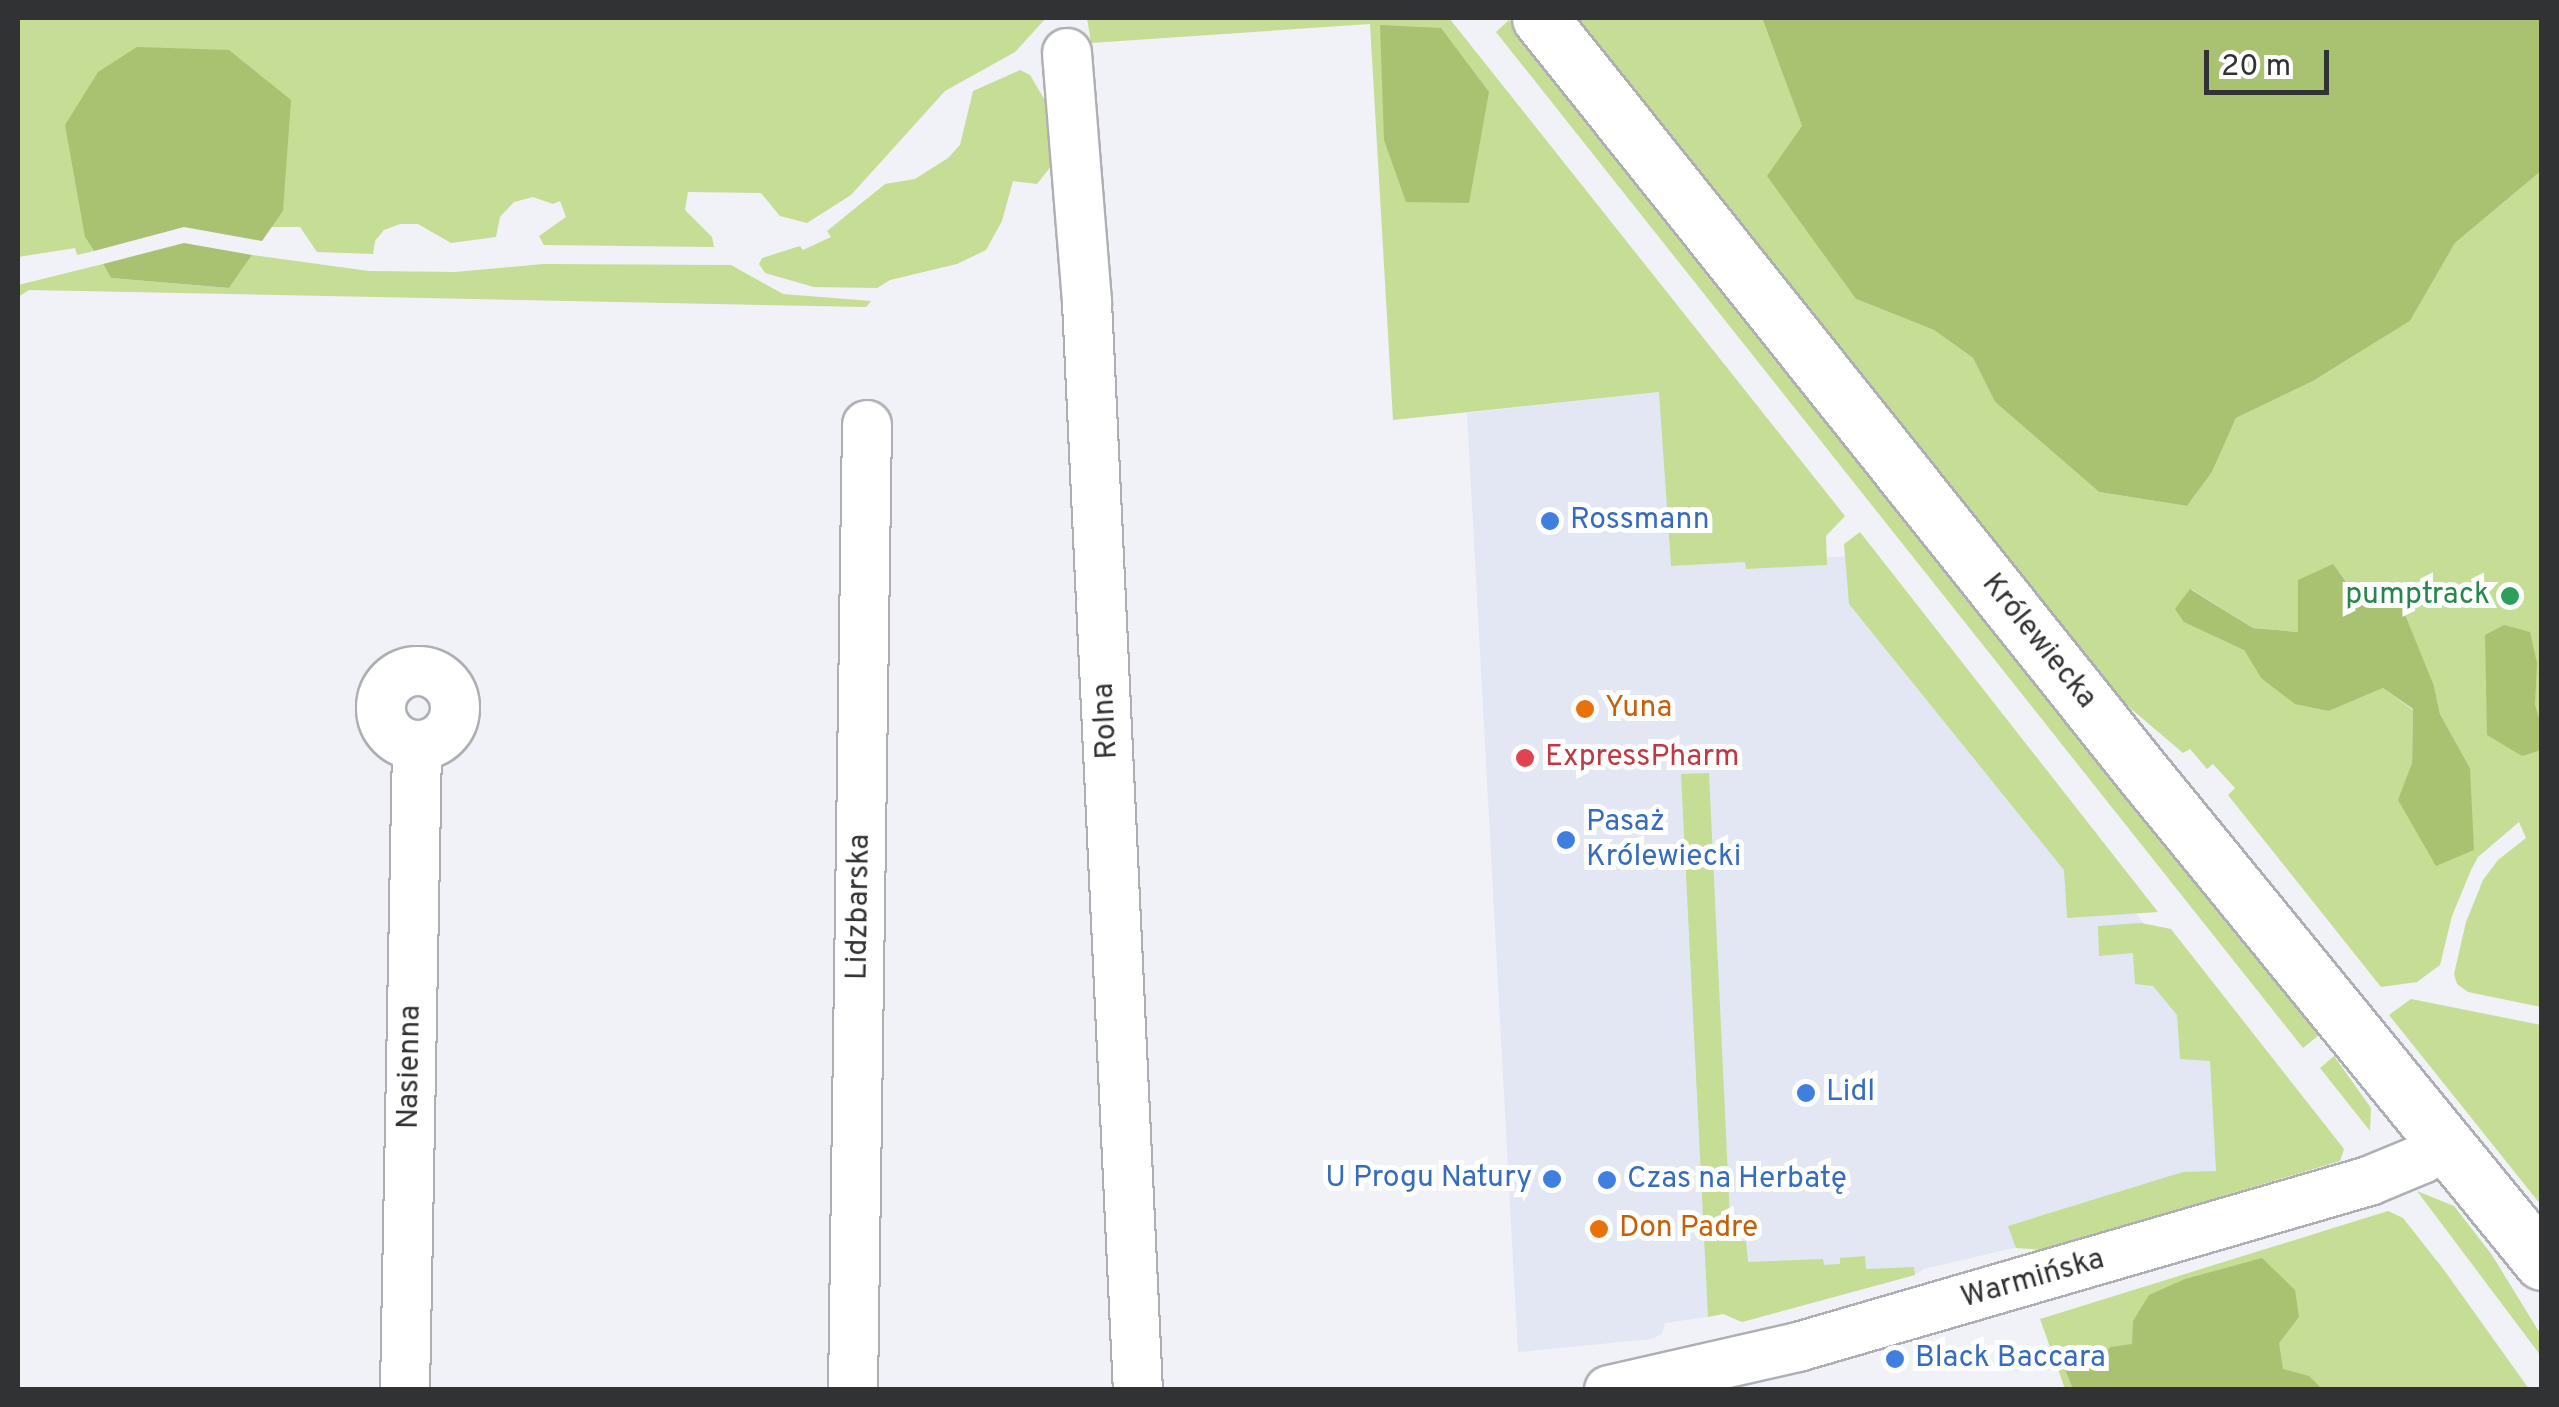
<!DOCTYPE html>
<meta charset="utf-8">
<style>
body{margin:0}
#map{position:relative;width:2559px;height:1407px;overflow:hidden;background:#f0f2f7;font-family:Overpass,sans-serif}
div>[style]{position:absolute}
.built>*{inset:0;background:#e2e7f3}
.green>*{inset:0;background:#c5dd95}
.forest>*{inset:0;background:#a8c272}
.roads{filter:drop-shadow(2px 0 #adafb4) drop-shadow(-2px 0 #adafb4) drop-shadow(0 2px #adafb4) drop-shadow(0 -2px #adafb4)}
.minor>*{height:48px;margin:-24px;padding:0 24px;transform-origin:24px;border-radius:24px;background:#fff}
.minor>.ring{margin:-24px;padding:0;box-sizing:content-box;background:none;border:48px solid #fff;border-radius:50%}
.tertiary>*{height:55px;margin:-27.5px;padding:0 27.5px;transform-origin:27.5px;border-radius:27.5px;background:#fff}
.dots>*{width:28px;height:28px;translate:-50% -50%;box-sizing:border-box;border:5px solid #fff;border-radius:50%}
span{translate:-50% -50%;white-space:nowrap;text-align:center;line-height:1.15;-webkit-text-stroke:10px #fff;paint-order:stroke}
.shop-label{font-size:30px;color:#366cbe}
.left{translate:0 -50%;text-align:left}
.right{translate:-100% -50%;text-align:right}
.leisure-label{font-size:30px;color:#27864d}
.street-label{font-size:30px;color:#313234}
.food-label{font-size:30px;color:#c56008}
.health-label{font-size:30px;color:#be3a42}
.frame{position:absolute;inset:0;border:20px solid #313234;pointer-events:none}
.scale{position:absolute;left:2204px;top:50px;width:125px;height:45px;box-sizing:border-box;border:5px solid #313234;border-top:0;padding-left:12px;font-size:30px;line-height:35px;white-space:nowrap;color:#313234;-webkit-text-stroke:8px #fff;paint-order:stroke}
</style>
<div id="map">
<div class="built">
<i style="clip-path:polygon(1660px 392px,1671px 566px,1852px 556px,2328px 1155px,2035px 1243px,1924px 1269px,1915px 1275px,1709px 1287px,1708px 1317px,1665px 1323px,1662px 1334px,1652px 1339px,1518px 1352px,1467px 413px)"></i>
</div>
<div class="green">
<i style="clip-path:polygon(18px 18px,1046px 18px,1015px 52px,945px 91px,851px 195px,807px 223px,780px 216px,761px 193px,688px 192px,685px 210px,712px 237px,714px 247px,544px 245px,539px 236px,566px 217px,560px 201px,553px 204px,533px 197px,514px 202px,500px 217px,496px 237px,451px 243px,418px 224px,400px 224px,384px 230px,375px 241px,373px 254px,317px 252px,300px 227px,271px 227px,283px 211px,85px 237px,94px 251px,77px 255px,75px 248px,18px 257px)"></i>
<i style="clip-path:polygon(1087px 18px,1449px 18px,1845px 516px,1826px 536px,1827px 565px,1746px 569px,1745px 562px,1671px 566px,1659px 392px,1393px 420px,1370px 24px,1091px 43px)"></i>
<i style="clip-path:polygon(evenodd,1574px 18px,1762px 18px,1802px 126px,1856px 299px,1934px 330px,1973px 358px,1995px 402px,2099px 492px,2187px 506px,2212px 472px,2236px 418px,2313px 381px,2410px 321px,2455px 243px,2541px 171px,2541px 1007px,2468px 992px,2457px 984px,2454px 974px,2466px 922px,2483px 880px,2498px 860px,2526px 838px,2519px 822px,2478px 857px,2471px 870px,2452px 916px,2440px 965px,2417px 982px,2381px 987px,2228px 795px,2235px 788px,2213px 764px,2207px 769px,2190px 749px,2183px 753px,2116px 696px,1574px 18px,2333px 565px,2434px 686px,2440px 714px,2470px 768px,2399px 801px,2412px 763px,2413px 710px,2383px 688px,2329px 711px,2261px 678px,2244px 650px,2191px 589px,2253px 628px,2298px 632px,2298px 581px,2333px 565px)"></i>
<i style="clip-path:polygon(1509px 20px,2319px 1035px,2303px 1048px,1496px 32px)"></i>
<i style="clip-path:polygon(1020px 70px,1030px 75px,1050px 109px,1052px 165px,1037px 184px,1013px 181px,1002px 221px,986px 250px,957px 264px,890px 280px,877px 288px,814px 287px,765px 273px,759px 264px,762px 258px,800px 246px,803px 250px,831px 237px,827px 231px,885px 184px,915px 179px,948px 158px,960px 145px,973px 91px)"></i>
<i style="clip-path:polygon(252px 255px,369px 271px,455px 272px,543px 264px,731px 265px,783px 294px,871px 301px,866px 307px,29px 290px,18px 297px,18px 285px,103px 264px,111px 278px,229px 288px)"></i>
<i style="clip-path:polygon(1860px 532px,2158px 912px,2067px 918px,2064px 870px,1849px 604px,1844px 544px)"></i>
<i style="clip-path:polygon(1709px 773px,1731px 1241px,1746px 1241px,1748px 1262px,1823px 1259px,1824px 1265px,1840px 1264px,1840px 1258px,1865px 1256px,1866px 1269px,1914px 1267px,1915px 1275px,1742px 1322px,1723px 1314px,1708px 1317px,1681px 774px)"></i>
<i style="clip-path:polygon(2141px 923px,2171px 929px,2344px 1149px,2340px 1161px,2043px 1250px,2016px 1248px,2008px 1226px,2183px 1172px,2216px 1171px,2210px 1061px,2180px 1059px,2177px 1015px,2153px 986px,2135px 984px,2133px 953px,2099px 956px,2098px 926px)"></i>
<i style="clip-path:polygon(2411px 999px,2541px 1025px,2541px 1205px,2389px 1015px)"></i>
<i style="clip-path:polygon(2334px 1056px,2371px 1108px,2370px 1131px,2320px 1068px)"></i>
<i style="clip-path:polygon(2417px 1191px,2454px 1206px,2492px 1255px,2541px 1335px,2541px 1356px)"></i>
<i style="clip-path:polygon(2388px 1211px,2403px 1218px,2444px 1270px,2529px 1389px,2065px 1389px,2040px 1319px)"></i>
</div>
<div class="forest">
<i style="clip-path:polygon(1762px 18px,2541px 18px,2541px 171px,2455px 243px,2410px 321px,2313px 381px,2236px 418px,2212px 472px,2187px 506px,2099px 492px,1995px 402px,1973px 358px,1934px 330px,1856px 299px,1767px 176px,1802px 126px)"></i>
<i style="clip-path:polygon(1380px 25px,1441px 28px,1489px 92px,1469px 203px,1406px 202px,1384px 140px)"></i>
<i style="clip-path:polygon(137px 47px,229px 50px,291px 100px,283px 211px,262px 241px,184px 227px,94px 251px,85px 237px,65px 125px,98px 72px)"></i>
<i style="clip-path:polygon(184px 243px,252px 255px,229px 288px,111px 278px,103px 264px)"></i>
<i style="clip-path:polygon(2333px 564px,2360px 600px,2399px 600px,2434px 686px,2440px 714px,2470px 768px,2474px 850px,2436px 866px,2398px 800px,2412px 763px,2413px 709px,2383px 688px,2329px 711px,2295px 704px,2261px 678px,2244px 650px,2184px 622px,2175px 609px,2190px 589px,2253px 628px,2298px 632px,2298px 580px)"></i>
<i style="clip-path:polygon(2504px 625px,2530px 632px,2537px 663px,2535px 705px,2541px 725px,2541px 750px,2522px 756px,2487px 735px,2485px 635px)"></i>
<i style="clip-path:polygon(2262px 1258px,2295px 1290px,2299px 1317px,2279px 1343px,2283px 1369px,2309px 1376px,2322px 1389px,2073px 1389px,2065px 1369px,2084px 1369px,2111px 1347px,2132px 1344px,2133px 1321px,2149px 1295px,2185px 1279px)"></i>
</div>
<div class="roads">
<div class="minor">
<i style="left:1067px;top:53px;width:250px;rotate:85.4deg"></i>
<i style="left:1087px;top:302px;width:1089px;rotate:87.32deg"></i>
<i class="ring" style="left:381px;top:671px;width:26px;height:26px"></i>
<i style="left:405px;top:1390px;width:645px;rotate:-88.93deg"></i>
<i style="left:853px;top:1390px;width:965px;rotate:-89.17deg"></i>
<i style="left:1609px;top:1390px;width:194px;rotate:-12.8deg"></i>
<i style="left:1798px;top:1347px;width:595px;rotate:-16.21deg"></i>
<i style="left:2369px;top:1181px;width:57px;rotate:-22.5deg"></i>
<i style="left:2422px;top:1159px;width:30px;rotate:-34deg"></i>
</div>
<div class="tertiary">
<i style="left:1540px;top:18px;width:971px;rotate:51.4deg"></i>
<i style="left:2146px;top:777px;width:626px;rotate:50.77deg"></i>
</div>
</div>
<div class="dots">
<i style="left:1550px;top:521px;background:#3f7fe0"></i>
<i style="left:2510px;top:596px;background:#2e9e5b"></i>
<i style="left:1585px;top:709px;background:#e8710a"></i>
<i style="left:1525px;top:758px;background:#e0444e"></i>
<i style="left:1566px;top:840px;background:#3f7fe0"></i>
<i style="left:1806px;top:1093px;background:#3f7fe0"></i>
<i style="left:1552px;top:1179px;background:#3f7fe0"></i>
<i style="left:1607px;top:1180px;background:#3f7fe0"></i>
<i style="left:1599px;top:1229px;background:#e8710a"></i>
<i style="left:1895px;top:1359px;background:#3f7fe0"></i>
</div>
<div class="shop-label">
<span class="left" style="left:1570px;top:521px">Rossmann</span>
<span class="left" style="left:1586px;top:840px">Pasaż<br>Królewiecki</span>
<span class="left" style="left:1826px;top:1093px">Lidl</span>
<span class="right" style="left:1532px;top:1179px">U Progu Natury</span>
<span class="left" style="left:1627px;top:1180px">Czas na Herbatę</span>
<span class="left" style="left:1915px;top:1359px">Black Baccara</span>
</div>
<div class="leisure-label">
<span class="right" style="left:2490px;top:596px">pumptrack</span>
</div>
<div class="street-label">
<span style="left:2038px;top:642px;rotate:51deg">Królewiecka</span>
<span style="left:1107px;top:721px;rotate:-93deg">Rolna</span>
<span style="left:860px;top:907px;rotate:-89deg">Lidzbarska</span>
<span style="left:411px;top:1067px;rotate:-89deg">Nasienna</span>
<span style="left:2033px;top:1280px;rotate:-16deg">Warmińska</span>
</div>
<div class="food-label">
<span class="left" style="left:1605px;top:709px">Yuna</span>
<span class="left" style="left:1619px;top:1229px">Don Padre</span>
</div>
<div class="health-label">
<span class="left" style="left:1545px;top:758px">ExpressPharm</span>
</div>
<div class="frame"></div>
<div class="scale">20 m</div>
</div>
